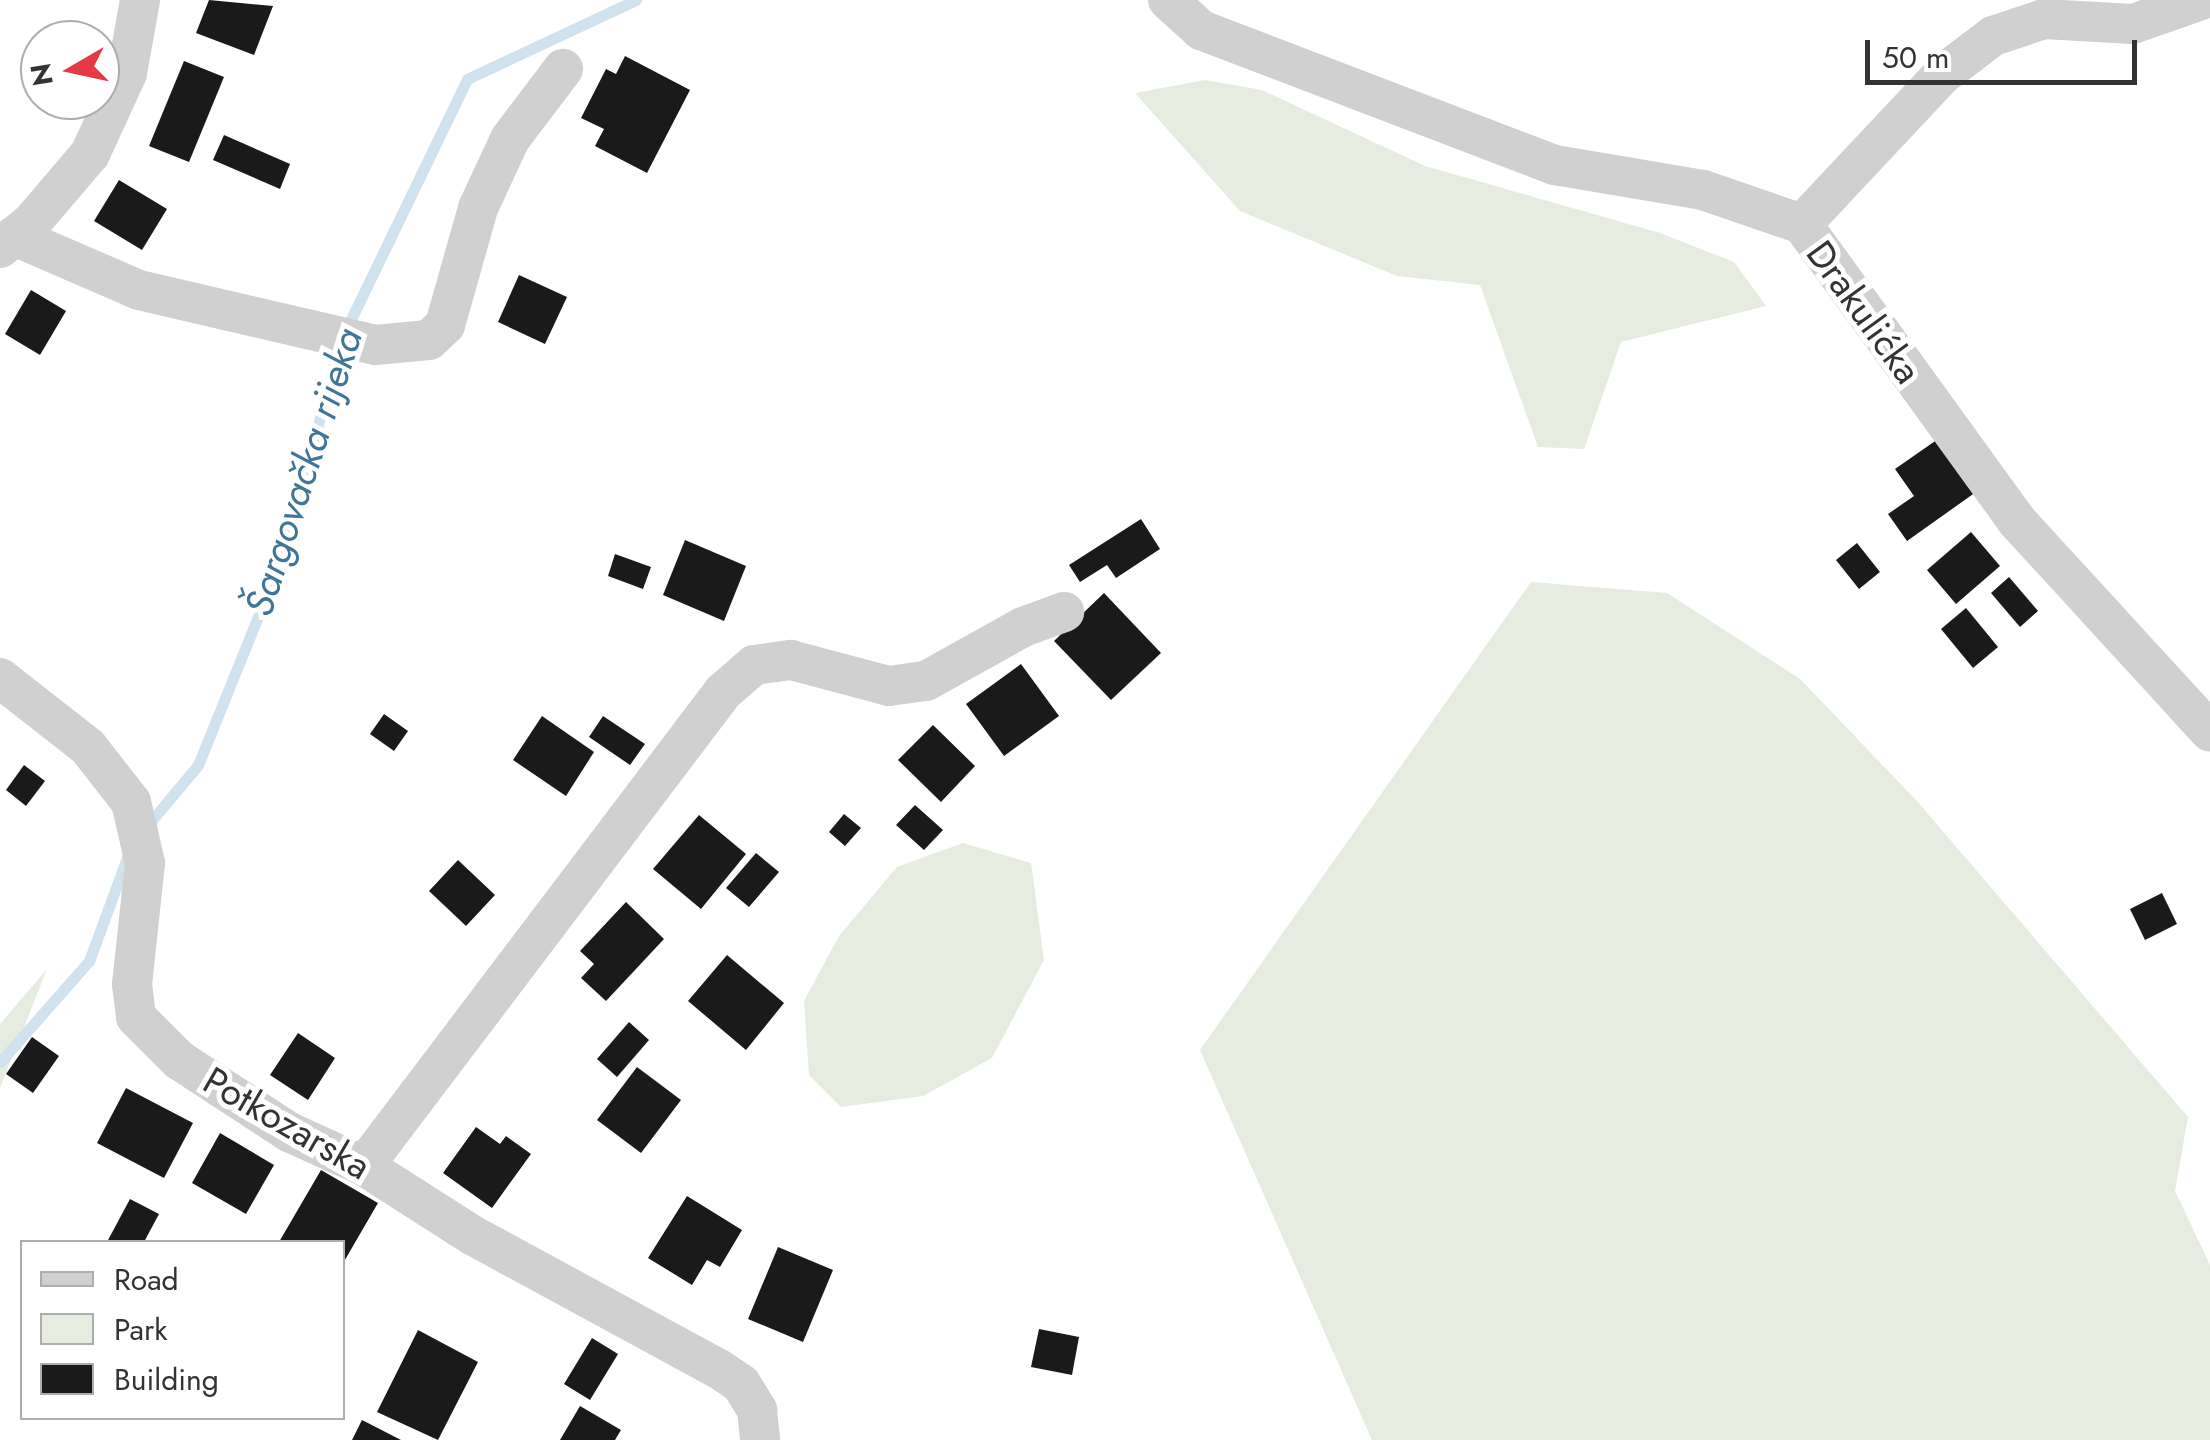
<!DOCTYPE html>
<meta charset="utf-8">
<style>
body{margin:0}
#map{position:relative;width:2210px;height:1440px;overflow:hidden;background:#fff;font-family:Jost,sans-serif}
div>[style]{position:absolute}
.green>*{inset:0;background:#e6ecdf}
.stream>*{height:11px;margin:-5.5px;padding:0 5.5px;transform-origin:5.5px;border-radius:5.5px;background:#cfe2ee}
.building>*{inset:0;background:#1a1a1a}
.minor>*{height:40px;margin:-20px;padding:0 20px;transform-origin:20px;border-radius:20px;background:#d0d0d0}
span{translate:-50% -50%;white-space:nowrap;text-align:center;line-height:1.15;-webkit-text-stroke:10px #fff;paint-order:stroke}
.street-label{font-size:38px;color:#333}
.water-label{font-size:40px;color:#3f7597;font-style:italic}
.legend{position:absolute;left:20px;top:1240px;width:325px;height:180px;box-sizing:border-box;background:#fff;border:2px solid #adadad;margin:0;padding:12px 18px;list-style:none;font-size:30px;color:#333}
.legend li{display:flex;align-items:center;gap:20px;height:50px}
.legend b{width:50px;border:2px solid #adadad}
.north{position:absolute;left:20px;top:20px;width:100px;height:100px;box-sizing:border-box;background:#fff;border:2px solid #adadad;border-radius:50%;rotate:261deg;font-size:28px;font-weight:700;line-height:40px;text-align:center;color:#333}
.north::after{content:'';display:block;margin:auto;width:35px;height:45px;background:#e63946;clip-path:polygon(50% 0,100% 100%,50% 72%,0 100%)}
.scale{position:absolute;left:1865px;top:40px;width:272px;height:45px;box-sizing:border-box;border:5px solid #333;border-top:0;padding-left:12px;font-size:30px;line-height:35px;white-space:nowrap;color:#333;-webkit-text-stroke:8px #fff;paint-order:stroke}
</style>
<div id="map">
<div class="green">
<i style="clip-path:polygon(1205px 80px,1262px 90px,1425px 166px,1660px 233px,1734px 262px,1766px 306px,1621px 342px,1584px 449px,1538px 447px,1480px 285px,1397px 276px,1240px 211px,1135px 93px)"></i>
<i style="clip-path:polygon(1531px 582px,1667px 593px,1800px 679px,1916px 800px,2188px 1117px,2175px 1191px,2210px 1265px,2210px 1440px,1372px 1440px,1200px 1050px)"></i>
<i style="clip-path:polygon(963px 843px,1031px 863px,1044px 960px,992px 1058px,923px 1096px,841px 1107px,809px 1075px,804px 1001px,839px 936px,897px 867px)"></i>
<i style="clip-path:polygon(47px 969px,0 1088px,0 1089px,0 1024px)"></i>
</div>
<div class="stream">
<i style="left:147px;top:826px;width:80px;rotate:-50.1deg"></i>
<i style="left:198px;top:765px;width:237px;rotate:-68deg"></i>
<i style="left:287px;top:545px;width:208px;rotate:-75.5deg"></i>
<i style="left:339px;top:344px;width:294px;rotate:-64.2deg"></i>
<i style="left:467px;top:79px;width:187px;rotate:-25.1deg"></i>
<i style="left:0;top:1062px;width:135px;rotate:-48.6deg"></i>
<i style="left:89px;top:961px;width:125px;rotate:-69.8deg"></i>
</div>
<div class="building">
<i style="clip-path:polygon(209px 0,273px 6px,254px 55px,196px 33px)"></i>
<i style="clip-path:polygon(625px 56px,690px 90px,647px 173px,595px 146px,604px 129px,581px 118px,606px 69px,616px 74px)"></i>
<i style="clip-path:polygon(184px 61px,224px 77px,189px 162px,149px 146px)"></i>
<i style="clip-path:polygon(224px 135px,290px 164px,280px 189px,213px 160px)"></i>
<i style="clip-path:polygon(119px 180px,167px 209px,142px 250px,94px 221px)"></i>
<i style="clip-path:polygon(519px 275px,567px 297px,545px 344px,498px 322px)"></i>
<i style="clip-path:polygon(31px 290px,66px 311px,40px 355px,5px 334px)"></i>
<i style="clip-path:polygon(1938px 439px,1976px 492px,1907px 541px,1888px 514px,1914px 496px,1895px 469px)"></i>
<i style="clip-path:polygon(1141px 519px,1160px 549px,1116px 578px,1107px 565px,1080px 582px,1069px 565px)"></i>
<i style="clip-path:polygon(1971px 532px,2000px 566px,1956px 604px,1927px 570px)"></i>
<i style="clip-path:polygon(685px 540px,746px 566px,724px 621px,663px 595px)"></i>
<i style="clip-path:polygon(1857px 543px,1880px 572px,1859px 589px,1836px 560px)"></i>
<i style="clip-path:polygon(615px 554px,651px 567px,643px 589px,608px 576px)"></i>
<i style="clip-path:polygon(2009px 577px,2038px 611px,2020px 627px,1991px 593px)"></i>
<i style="clip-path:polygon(1104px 593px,1161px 653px,1111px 700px,1054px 641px)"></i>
<i style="clip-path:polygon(1966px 608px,1998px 647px,1973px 668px,1941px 629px)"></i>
<i style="clip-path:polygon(1021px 664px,1059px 716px,1004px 756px,966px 704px)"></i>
<i style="clip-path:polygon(384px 714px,408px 731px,394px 751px,370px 734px)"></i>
<i style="clip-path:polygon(542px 716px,594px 752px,566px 796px,513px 760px)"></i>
<i style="clip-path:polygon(603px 716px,645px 744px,630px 765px,589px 737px)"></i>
<i style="clip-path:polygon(933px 725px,975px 766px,941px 802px,898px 760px)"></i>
<i style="clip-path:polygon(24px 765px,45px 781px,26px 806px,6px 790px)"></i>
<i style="clip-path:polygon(915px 805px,943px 830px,924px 850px,896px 825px)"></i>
<i style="clip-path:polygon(844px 814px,861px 828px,845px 846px,829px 832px)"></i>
<i style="clip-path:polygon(699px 815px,746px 854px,701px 909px,653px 869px)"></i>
<i style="clip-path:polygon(756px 853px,779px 872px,749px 907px,726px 888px)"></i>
<i style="clip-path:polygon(458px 860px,495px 895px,466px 926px,429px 891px)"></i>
<i style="clip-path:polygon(2162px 893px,2177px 924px,2145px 940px,2130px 909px)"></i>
<i style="clip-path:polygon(626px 902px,664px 939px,606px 1001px,581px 978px,594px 964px,580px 951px)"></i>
<i style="clip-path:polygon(727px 955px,784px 1003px,746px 1050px,688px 1001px)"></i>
<i style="clip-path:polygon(629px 1022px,649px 1040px,617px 1077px,597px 1059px)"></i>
<i style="clip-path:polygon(298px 1033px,335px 1058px,308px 1100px,270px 1075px)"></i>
<i style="clip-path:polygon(32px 1037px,59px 1056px,33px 1093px,6px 1074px)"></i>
<i style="clip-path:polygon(637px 1067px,681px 1100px,641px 1153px,597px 1120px)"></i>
<i style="clip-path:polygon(126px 1088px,193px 1123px,164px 1178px,97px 1143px)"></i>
<i style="clip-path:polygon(476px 1127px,500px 1144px,506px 1136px,531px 1154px,492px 1208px,443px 1173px)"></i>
<i style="clip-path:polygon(220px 1133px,274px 1165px,246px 1214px,192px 1183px)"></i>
<i style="clip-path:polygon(321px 1170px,378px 1203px,342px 1265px,342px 1242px,279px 1242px)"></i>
<i style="clip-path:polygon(687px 1196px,742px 1230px,720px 1267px,707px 1260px,692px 1285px,648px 1258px)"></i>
<i style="clip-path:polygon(130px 1199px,159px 1214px,144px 1242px,107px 1242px)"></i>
<i style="clip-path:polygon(778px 1247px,833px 1270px,803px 1342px,748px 1319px)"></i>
<i style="clip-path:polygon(1039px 1329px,1079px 1337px,1072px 1375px,1031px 1367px)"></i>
<i style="clip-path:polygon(418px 1330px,478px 1362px,438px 1440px,377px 1412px)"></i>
<i style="clip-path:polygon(592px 1338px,618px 1354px,590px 1400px,564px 1384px)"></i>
<i style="clip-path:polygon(580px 1406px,621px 1430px,615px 1440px,560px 1440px)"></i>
<i style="clip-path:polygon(362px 1420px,401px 1440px,352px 1440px)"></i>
</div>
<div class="minor">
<i style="left:1168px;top:0;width:45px;rotate:42.3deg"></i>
<i style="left:1201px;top:30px;width:379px;rotate:20.9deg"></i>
<i style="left:1555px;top:165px;width:150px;rotate:9.6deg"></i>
<i style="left:1703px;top:190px;width:105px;rotate:19deg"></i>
<i style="left:1802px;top:224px;width:365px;rotate:54.1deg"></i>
<i style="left:2016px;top:520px;width:287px;rotate:47.5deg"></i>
<i style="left:1802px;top:224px;width:206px;rotate:-46.8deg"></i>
<i style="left:1943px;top:74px;width:63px;rotate:-37.2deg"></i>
<i style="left:1993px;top:36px;width:54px;rotate:-18.4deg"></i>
<i style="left:2044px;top:19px;width:89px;rotate:3.2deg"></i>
<i style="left:2133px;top:24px;width:72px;rotate:-19.4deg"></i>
<i style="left:14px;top:236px;width:136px;rotate:23.4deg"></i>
<i style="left:139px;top:290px;width:242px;rotate:13.1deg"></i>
<i style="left:375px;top:345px;width:54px;rotate:-5.3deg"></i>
<i style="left:429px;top:340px;width:22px;rotate:-43deg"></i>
<i style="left:445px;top:325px;width:122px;rotate:-74.2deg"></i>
<i style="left:478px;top:208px;width:76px;rotate:-65.1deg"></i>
<i style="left:510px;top:139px;width:88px;rotate:-52.9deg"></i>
<i style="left:0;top:248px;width:40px;rotate:-39deg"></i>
<i style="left:31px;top:223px;width:91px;rotate:-49.5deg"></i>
<i style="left:90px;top:154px;width:89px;rotate:-65.4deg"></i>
<i style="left:127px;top:73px;width:74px;rotate:-79.9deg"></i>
<i style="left:0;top:678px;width:112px;rotate:38.1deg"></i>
<i style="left:88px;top:747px;width:70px;rotate:52deg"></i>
<i style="left:131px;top:802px;width:63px;rotate:77.1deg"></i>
<i style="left:145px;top:863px;width:122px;rotate:96.1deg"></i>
<i style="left:132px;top:984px;width:33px;rotate:83deg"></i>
<i style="left:136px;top:1017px;width:61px;rotate:45deg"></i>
<i style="left:179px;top:1060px;width:131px;rotate:33.2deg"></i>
<i style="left:289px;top:1132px;width:82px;rotate:24.4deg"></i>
<i style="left:364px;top:1166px;width:128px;rotate:32.6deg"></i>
<i style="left:472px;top:1235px;width:281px;rotate:28.5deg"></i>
<i style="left:719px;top:1369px;width:27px;rotate:34deg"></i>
<i style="left:741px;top:1384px;width:31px;rotate:58deg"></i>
<i style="left:757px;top:1410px;width:30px;rotate:84deg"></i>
<i style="left:364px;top:1166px;width:595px;rotate:-52.86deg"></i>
<i style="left:723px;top:692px;width:41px;rotate:-41.1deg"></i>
<i style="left:754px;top:665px;width:37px;rotate:-8deg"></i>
<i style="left:791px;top:660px;width:101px;rotate:14.9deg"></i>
<i style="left:889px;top:686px;width:37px;rotate:-8deg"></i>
<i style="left:926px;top:681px;width:111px;rotate:-29.1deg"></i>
<i style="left:1023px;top:627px;width:44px;rotate:-20.1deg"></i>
</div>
<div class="street-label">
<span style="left:1864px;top:312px;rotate:54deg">Drakulićka</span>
<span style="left:287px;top:1123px;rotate:30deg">Potkozarska</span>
</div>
<div class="water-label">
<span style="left:303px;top:472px;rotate:-72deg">Šargovačka rijeka</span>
</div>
<ul class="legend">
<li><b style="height:12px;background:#d0d0d0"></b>Road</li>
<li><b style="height:28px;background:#e6ecdf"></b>Park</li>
<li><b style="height:28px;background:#1a1a1a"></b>Building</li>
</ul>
<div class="north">N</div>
<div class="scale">50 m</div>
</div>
